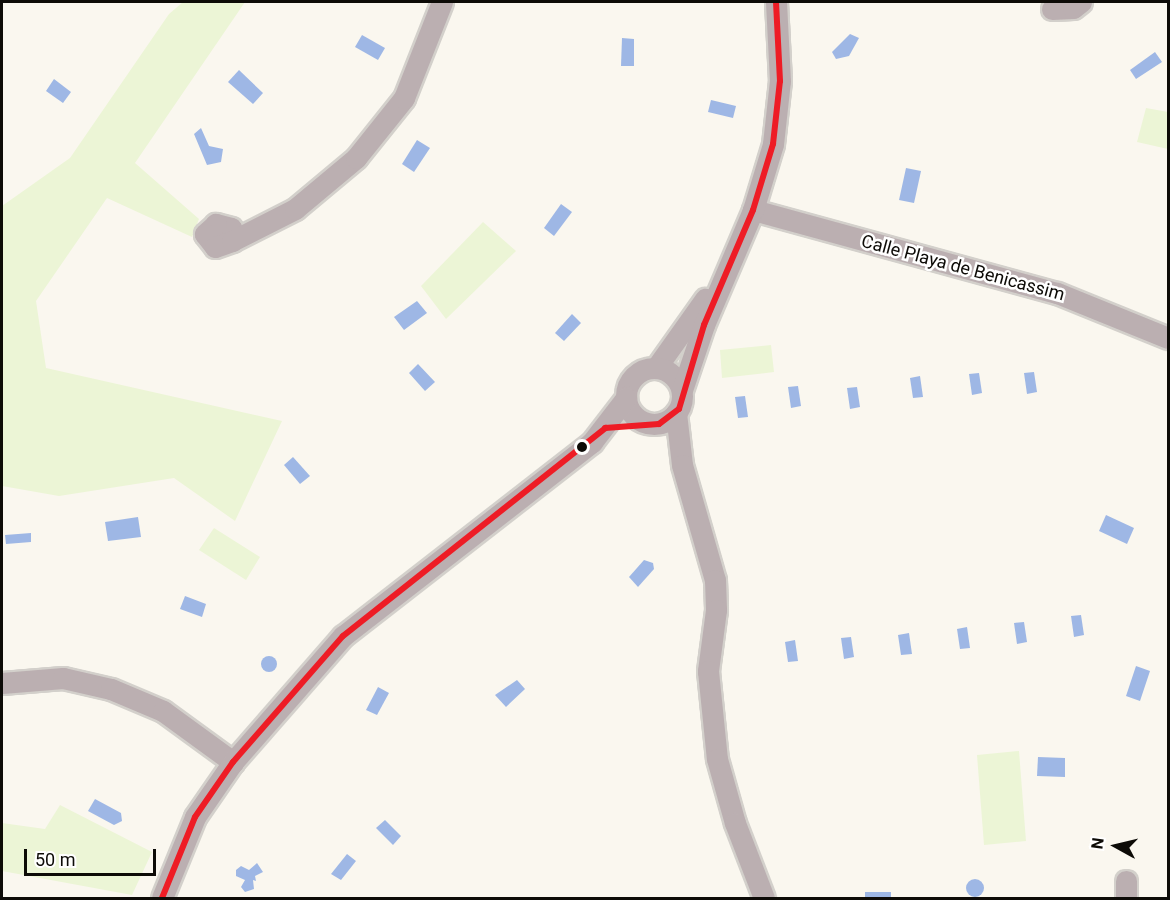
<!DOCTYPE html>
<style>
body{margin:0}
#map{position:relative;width:1170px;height:900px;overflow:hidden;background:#faf7ef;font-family:Roboto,sans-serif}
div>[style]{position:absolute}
.green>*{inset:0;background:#ecf5d6}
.water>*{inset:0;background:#9eb7e5}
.round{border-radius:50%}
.roads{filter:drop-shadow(2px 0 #d3d0cb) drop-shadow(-2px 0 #d3d0cb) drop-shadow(0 2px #d3d0cb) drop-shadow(0 -2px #d3d0cb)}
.minor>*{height:21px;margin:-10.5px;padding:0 10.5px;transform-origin:10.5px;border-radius:10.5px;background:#bbafb1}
.minor>.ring{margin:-10.5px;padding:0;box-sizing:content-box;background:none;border:21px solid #bbafb1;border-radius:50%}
.bus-1>*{height:6px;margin:-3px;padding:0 3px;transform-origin:3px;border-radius:3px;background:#ee1c25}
.dots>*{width:16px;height:16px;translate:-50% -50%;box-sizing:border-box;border:3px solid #fff;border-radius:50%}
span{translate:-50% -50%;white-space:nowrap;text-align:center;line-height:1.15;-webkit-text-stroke:5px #fff;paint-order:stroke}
.street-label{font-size:18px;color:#0d0b07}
.frame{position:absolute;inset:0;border:3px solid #0d0b07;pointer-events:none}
.north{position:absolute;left:1086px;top:816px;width:60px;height:60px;-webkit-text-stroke:4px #fff;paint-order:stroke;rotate:278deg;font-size:16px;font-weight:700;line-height:24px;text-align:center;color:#0d0b07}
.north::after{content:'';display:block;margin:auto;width:21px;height:27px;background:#0d0b07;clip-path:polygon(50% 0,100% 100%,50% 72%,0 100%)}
.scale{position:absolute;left:24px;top:849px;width:132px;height:27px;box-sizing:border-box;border:3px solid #0d0b07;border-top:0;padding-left:8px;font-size:18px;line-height:21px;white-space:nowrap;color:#0d0b07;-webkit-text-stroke:4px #fff;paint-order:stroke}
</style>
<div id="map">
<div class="green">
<i style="clip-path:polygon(183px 2px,245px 2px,135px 163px,199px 219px,192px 237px,107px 198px,36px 301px,46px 368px,282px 421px,235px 521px,174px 478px,59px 496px,2px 486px,2px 206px,70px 158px,169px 14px)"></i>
<i style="clip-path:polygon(1146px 108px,1168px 112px,1168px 149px,1137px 142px)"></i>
<i style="clip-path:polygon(483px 222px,516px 251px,446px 319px,421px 286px)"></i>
<i style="clip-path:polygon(771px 345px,774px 372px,722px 378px,720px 350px)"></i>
<i style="clip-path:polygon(214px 528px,260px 557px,246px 580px,199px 550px)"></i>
<i style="clip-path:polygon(1019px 751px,1026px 841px,984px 845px,977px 755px)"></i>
<i style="clip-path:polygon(60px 805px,152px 852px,132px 895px,2px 871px,2px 823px,45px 829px)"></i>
</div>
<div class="water">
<i style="clip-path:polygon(850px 34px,859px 38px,849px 56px,836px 59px,832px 52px)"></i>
<i style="clip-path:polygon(362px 35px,385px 48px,378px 60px,355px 47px)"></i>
<i style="clip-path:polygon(622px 38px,634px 39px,634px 66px,621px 66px)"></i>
<i style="clip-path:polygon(1155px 52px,1162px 62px,1136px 79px,1130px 70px)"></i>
<i style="clip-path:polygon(239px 70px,263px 93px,253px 104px,228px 82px)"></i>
<i style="clip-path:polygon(54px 79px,71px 92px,63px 103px,46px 91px)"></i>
<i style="clip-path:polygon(711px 100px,736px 106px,733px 118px,708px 112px)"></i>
<i style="clip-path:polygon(201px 128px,209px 146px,223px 149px,221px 162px,207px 165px,194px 134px)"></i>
<i style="clip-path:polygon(417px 140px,430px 148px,414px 172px,402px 164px)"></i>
<i style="clip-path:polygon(906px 168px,921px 171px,914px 203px,899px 200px)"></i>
<i style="clip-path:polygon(561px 204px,572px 212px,554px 236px,544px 228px)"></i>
<i style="clip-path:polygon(417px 301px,427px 313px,404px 330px,394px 317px)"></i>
<i style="clip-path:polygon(572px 314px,581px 323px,564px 341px,555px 333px)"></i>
<i style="clip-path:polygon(418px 364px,435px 382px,425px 391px,409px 373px)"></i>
<i style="clip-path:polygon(1034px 372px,1037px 392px,1027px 394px,1024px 373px)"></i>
<i style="clip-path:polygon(979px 373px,982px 393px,972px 395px,969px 374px)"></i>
<i style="clip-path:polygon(920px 376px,923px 397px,913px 398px,910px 378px)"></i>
<i style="clip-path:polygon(798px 386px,801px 406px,791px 408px,788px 387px)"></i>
<i style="clip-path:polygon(857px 387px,860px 407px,850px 409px,847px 388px)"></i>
<i style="clip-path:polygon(745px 396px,748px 417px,738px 418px,735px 397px)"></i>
<i style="clip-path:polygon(293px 457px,310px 476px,300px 484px,284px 465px)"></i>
<i style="clip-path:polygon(1106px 515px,1134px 528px,1127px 544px,1099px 531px)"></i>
<i style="clip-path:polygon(138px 517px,141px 537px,108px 541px,105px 522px)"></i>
<i style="clip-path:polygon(31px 533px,31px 542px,6px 544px,5px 535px)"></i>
<i style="clip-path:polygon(644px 560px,653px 563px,654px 569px,638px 587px,629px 577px)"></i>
<i style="clip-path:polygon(185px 596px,206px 604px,202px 617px,180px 609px)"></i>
<i style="clip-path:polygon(1081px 615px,1084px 635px,1074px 637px,1071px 616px)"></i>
<i style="clip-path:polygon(1024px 622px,1027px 642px,1017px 644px,1014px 623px)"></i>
<i style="clip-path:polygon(967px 627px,970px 648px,960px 649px,957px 629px)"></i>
<i style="clip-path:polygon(909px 633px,912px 654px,901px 655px,898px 635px)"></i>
<i style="clip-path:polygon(851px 637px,854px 657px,844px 659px,841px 638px)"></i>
<i style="clip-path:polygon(795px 640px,798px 661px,788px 662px,785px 642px)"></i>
<i class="round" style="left:261px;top:656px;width:16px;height:16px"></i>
<i style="clip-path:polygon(1136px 666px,1150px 671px,1140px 701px,1126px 696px)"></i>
<i style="clip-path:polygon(517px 680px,525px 689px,506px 707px,495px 695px)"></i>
<i style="clip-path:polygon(378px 687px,389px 693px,377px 715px,366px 710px)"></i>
<i style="clip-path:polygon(1038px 757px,1065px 758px,1065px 777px,1037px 776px)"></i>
<i style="clip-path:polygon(95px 799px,121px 813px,122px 821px,114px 825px,88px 811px)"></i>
<i style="clip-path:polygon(385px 820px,401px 836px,393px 845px,376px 828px)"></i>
<i style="clip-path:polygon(347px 854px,356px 861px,341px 880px,331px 874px)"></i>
<i style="clip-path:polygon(257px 863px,263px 872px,255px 876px,256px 881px,253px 880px,254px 889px,245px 892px,241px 887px,245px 880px,236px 876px,236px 870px,241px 866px,249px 870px)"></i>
<i class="round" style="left:966px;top:879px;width:18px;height:18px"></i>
<i style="clip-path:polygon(865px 892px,891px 892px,891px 898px,865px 898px)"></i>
</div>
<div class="roads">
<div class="minor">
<i style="left:1052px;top:9px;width:21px;rotate:-3deg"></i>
<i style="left:1073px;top:8px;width:10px;rotate:-37deg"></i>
<i style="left:753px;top:210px;width:315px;rotate:15.3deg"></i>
<i style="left:1057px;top:293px;width:120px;rotate:22.1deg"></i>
<i style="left:232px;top:241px;width:13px;rotate:-94deg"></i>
<i style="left:231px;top:228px;width:16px;rotate:-165deg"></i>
<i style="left:216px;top:224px;width:15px;rotate:138deg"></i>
<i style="left:205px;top:234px;width:16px;rotate:52deg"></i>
<i style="left:215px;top:247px;width:18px;rotate:-19deg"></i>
<i style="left:232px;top:241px;width:71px;rotate:-26.9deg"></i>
<i style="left:295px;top:209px;width:80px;rotate:-39.9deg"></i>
<i style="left:356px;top:158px;width:77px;rotate:-51.3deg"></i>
<i style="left:404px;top:98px;width:103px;rotate:-68.4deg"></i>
<i style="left:656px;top:368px;width:85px;rotate:-54.6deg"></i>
<i class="ring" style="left:626px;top:368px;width:35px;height:35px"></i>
<i style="left:682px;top:390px;width:69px;rotate:-71.3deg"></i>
<i style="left:704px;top:325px;width:125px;rotate:-66.9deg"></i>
<i style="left:753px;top:210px;width:69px;rotate:-73.1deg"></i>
<i style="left:773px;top:144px;width:63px;rotate:-83.7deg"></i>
<i style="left:780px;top:81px;width:79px;rotate:-92.9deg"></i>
<i style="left:676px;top:413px;width:52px;rotate:83.4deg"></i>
<i style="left:682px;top:465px;width:120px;rotate:74deg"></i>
<i style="left:715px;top:580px;width:30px;rotate:88deg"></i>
<i style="left:716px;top:610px;width:62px;rotate:97.5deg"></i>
<i style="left:708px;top:671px;width:88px;rotate:84.2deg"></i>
<i style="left:717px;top:759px;width:66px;rotate:74.3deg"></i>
<i style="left:735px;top:823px;width:80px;rotate:68.9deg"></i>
<i style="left:2px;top:683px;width:61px;rotate:-4.7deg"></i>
<i style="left:63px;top:678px;width:49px;rotate:12.9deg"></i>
<i style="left:111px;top:689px;width:56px;rotate:22.9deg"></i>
<i style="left:163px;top:711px;width:87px;rotate:36.1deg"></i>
<i style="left:1126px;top:881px;width:17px;rotate:90deg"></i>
<i style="left:162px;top:898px;width:87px;rotate:-67.8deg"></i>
<i style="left:195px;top:817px;width:67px;rotate:-55.4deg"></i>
<i style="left:233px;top:762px;width:167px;rotate:-48.9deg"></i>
<i style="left:343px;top:636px;width:316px;rotate:-37.9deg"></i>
<i style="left:592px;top:442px;width:56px;rotate:-52.3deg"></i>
</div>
</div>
<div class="bus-1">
<i style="left:162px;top:898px;width:87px;rotate:-67.8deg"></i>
<i style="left:195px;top:817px;width:67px;rotate:-55.4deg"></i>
<i style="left:233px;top:762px;width:167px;rotate:-48.9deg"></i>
<i style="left:343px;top:636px;width:335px;rotate:-38.4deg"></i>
<i style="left:605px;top:428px;width:54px;rotate:-4.2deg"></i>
<i style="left:659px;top:424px;width:25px;rotate:-37deg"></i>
<i style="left:679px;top:409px;width:88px;rotate:-73.4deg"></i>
<i style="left:704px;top:325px;width:125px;rotate:-66.9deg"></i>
<i style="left:753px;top:210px;width:69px;rotate:-73.1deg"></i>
<i style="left:773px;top:144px;width:63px;rotate:-83.7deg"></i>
<i style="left:780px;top:81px;width:79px;rotate:-92.9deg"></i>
</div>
<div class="dots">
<i style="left:582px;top:447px;background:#0d0b07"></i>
</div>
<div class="street-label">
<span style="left:963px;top:268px;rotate:15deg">Calle Playa de Benicassim</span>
</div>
<div class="frame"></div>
<div class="north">N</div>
<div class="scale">50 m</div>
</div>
